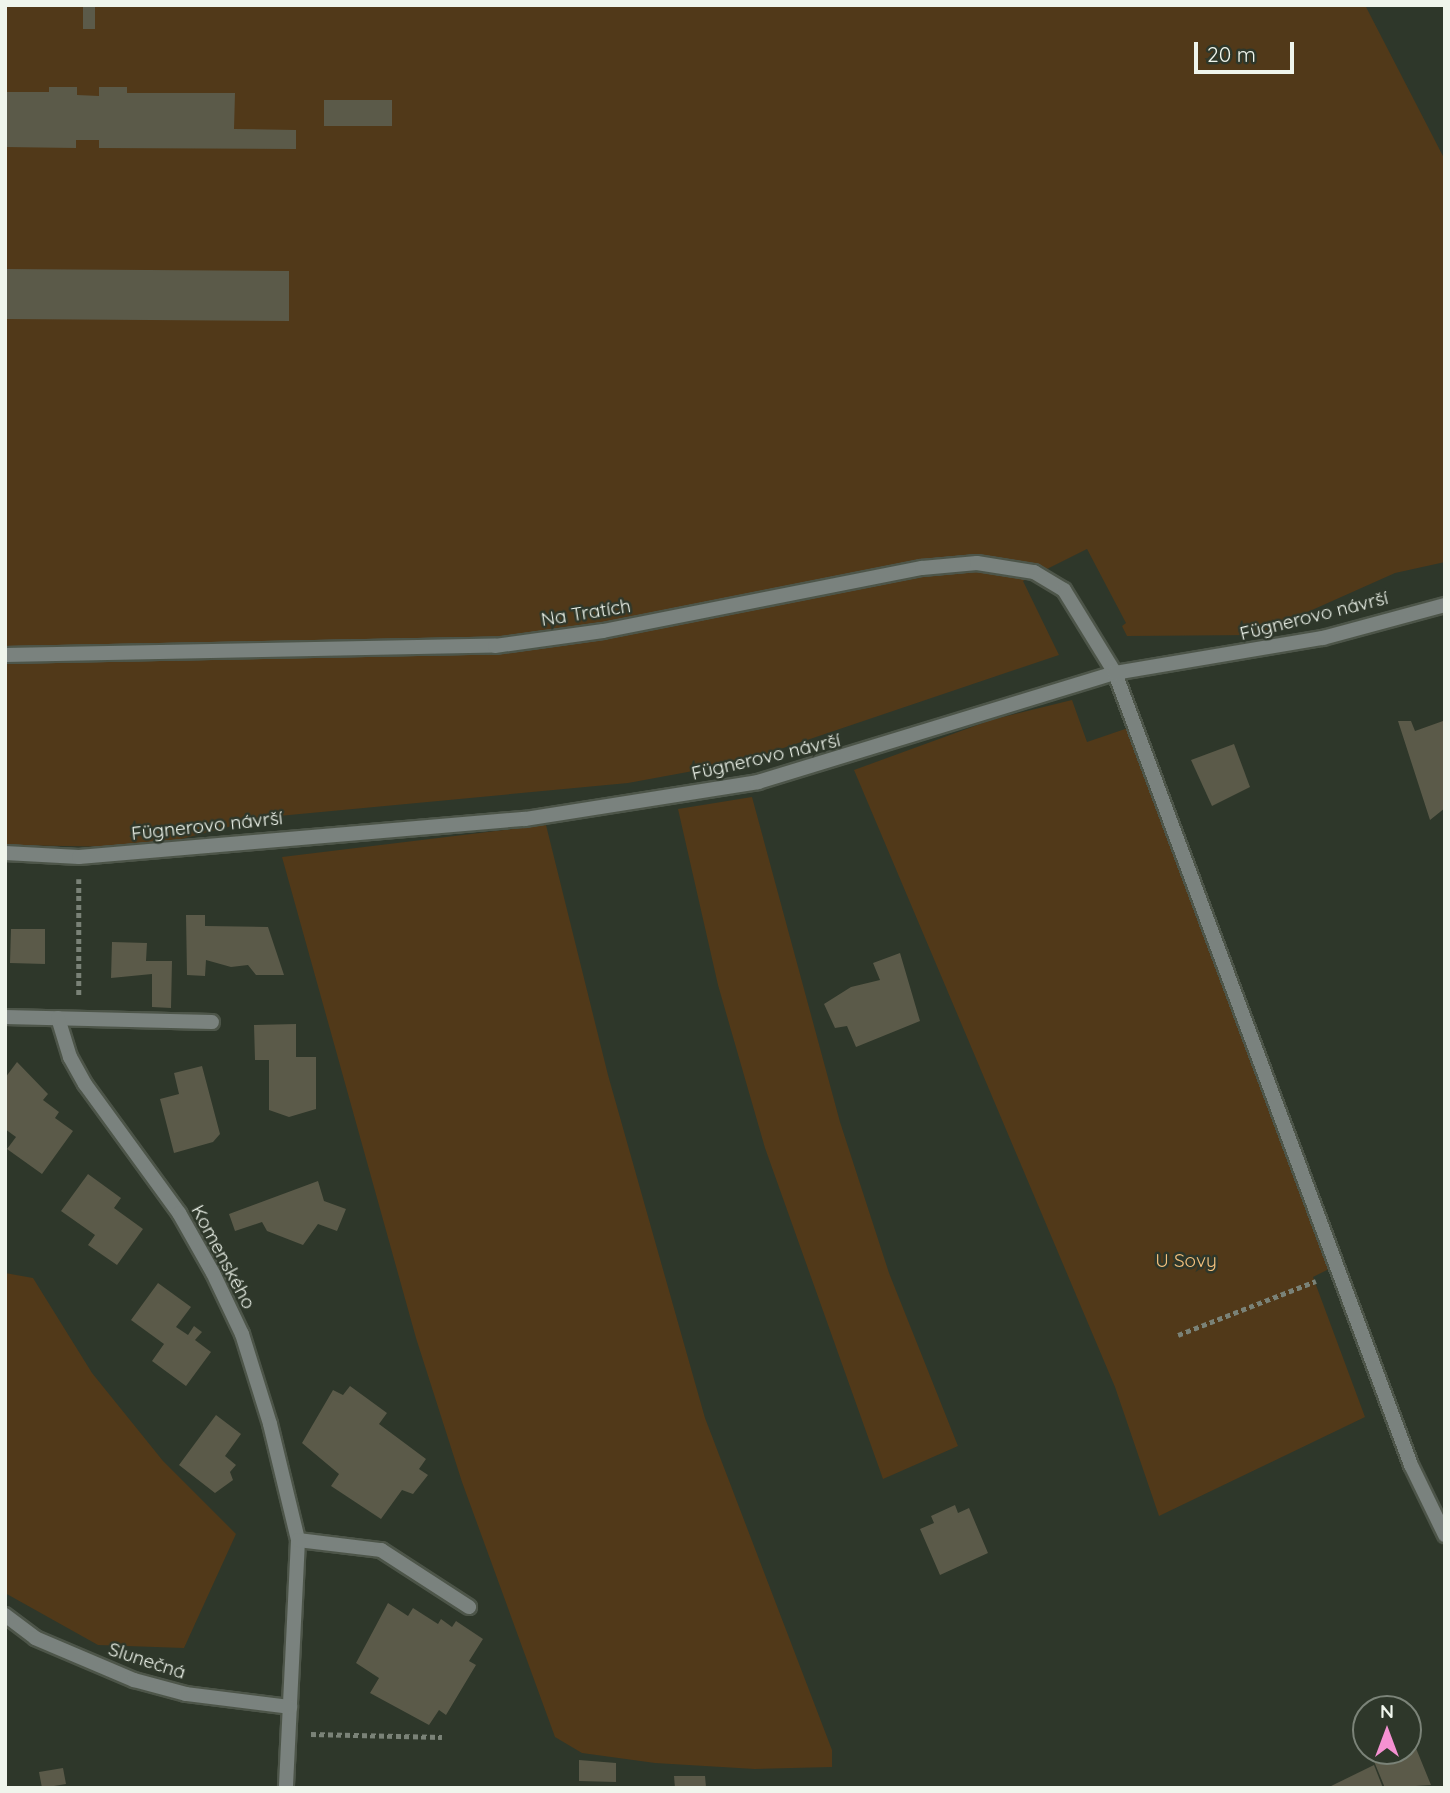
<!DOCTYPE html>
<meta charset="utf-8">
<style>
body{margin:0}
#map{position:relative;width:1450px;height:1793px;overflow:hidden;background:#2e372a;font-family:Quicksand,sans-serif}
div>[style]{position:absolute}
.green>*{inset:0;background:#513919}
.building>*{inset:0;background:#5b5a49}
.path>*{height:4.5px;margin-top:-2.25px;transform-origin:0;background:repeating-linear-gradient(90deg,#7a8277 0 5px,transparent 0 8.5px)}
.roads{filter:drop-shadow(2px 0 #4d5549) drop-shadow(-2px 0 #4d5549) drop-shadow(0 2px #4d5549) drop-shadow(0 -2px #4d5549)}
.lane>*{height:14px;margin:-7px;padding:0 7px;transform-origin:7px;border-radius:7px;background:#7a827e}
.street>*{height:14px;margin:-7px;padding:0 7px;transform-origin:7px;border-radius:7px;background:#7a827e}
span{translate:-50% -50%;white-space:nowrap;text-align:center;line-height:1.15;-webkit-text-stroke:5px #2e372a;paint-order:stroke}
.street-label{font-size:19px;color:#eff5ec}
.park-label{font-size:19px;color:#f5c27e}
.frame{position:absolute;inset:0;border:7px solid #eff5ec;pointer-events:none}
.north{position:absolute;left:1352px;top:1695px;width:70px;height:70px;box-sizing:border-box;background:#2e372a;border:2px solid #7b8378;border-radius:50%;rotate:0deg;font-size:19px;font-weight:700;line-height:28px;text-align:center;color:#eff5ec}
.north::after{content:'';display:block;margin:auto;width:24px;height:32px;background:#f591d2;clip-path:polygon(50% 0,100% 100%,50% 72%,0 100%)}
.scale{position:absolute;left:1194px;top:42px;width:100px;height:32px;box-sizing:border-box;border:4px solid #eff5ec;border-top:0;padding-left:9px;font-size:21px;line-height:24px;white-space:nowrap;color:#eff5ec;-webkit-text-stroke:5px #2e372a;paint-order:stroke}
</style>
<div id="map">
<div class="green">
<i style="clip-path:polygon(5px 5px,1365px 5px,1445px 160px,1445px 562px,1395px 573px,1256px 635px,1127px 636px,1122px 626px,1126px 623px,1087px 549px,1023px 581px,1059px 655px,742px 762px,628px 783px,268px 817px,181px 839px,122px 847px,5px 845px)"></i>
<i style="clip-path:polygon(1072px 700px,1087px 742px,1128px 728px,1329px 1269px,1313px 1277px,1365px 1417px,1159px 1516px,1115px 1387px,854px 770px,991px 720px)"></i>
<i style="clip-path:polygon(752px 797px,840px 1122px,889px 1273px,958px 1446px,883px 1479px,765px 1148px,718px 985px,678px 809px)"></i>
<i style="clip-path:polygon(546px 825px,608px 1075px,705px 1418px,832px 1750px,832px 1767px,755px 1769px,655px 1763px,582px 1753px,555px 1737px,462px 1482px,416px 1338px,282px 857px)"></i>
<i style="clip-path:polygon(5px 1273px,33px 1278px,92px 1373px,163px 1461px,236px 1534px,184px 1648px,98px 1645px,5px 1593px)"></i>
</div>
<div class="building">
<i style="clip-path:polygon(83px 5px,95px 5px,95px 29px,83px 29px)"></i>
<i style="clip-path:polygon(49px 87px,77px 87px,77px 95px,99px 96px,99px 87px,127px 87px,127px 93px,235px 93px,234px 129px,296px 130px,296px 149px,99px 148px,99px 140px,76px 140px,76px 148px,5px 147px,5px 92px,49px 92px)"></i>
<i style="clip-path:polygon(324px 100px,392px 100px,392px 126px,324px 126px)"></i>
<i style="clip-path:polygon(5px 269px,289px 271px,289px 321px,5px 319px)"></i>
<i style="clip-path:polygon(1398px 721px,1411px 721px,1415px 731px,1443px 721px,1445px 727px,1445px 808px,1430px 820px)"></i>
<i style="clip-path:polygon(1234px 744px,1250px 787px,1212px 806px,1191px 760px)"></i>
<i style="clip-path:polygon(186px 915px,205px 915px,205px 926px,268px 927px,284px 975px,256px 975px,248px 965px,231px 967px,206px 960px,205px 976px,187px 975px)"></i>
<i style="clip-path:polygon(11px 929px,45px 929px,45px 964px,10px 963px)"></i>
<i style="clip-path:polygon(112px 942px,147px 943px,146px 961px,172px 961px,171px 1008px,152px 1007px,152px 974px,111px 978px)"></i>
<i style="clip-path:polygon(900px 953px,920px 1021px,856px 1047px,847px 1026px,835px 1028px,824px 1004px,851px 987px,880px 980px,873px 963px)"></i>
<i style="clip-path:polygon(296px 1024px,296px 1057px,316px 1057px,316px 1109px,289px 1117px,269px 1110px,269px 1060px,255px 1060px,254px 1025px)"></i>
<i style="clip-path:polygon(17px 1062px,48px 1094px,43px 1100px,59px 1112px,55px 1118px,73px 1131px,42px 1174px,7px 1149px,16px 1137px,5px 1129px,5px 1078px)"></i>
<i style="clip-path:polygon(202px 1066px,220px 1134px,213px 1142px,174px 1153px,160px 1099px,179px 1094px,174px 1073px)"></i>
<i style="clip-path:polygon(88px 1174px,121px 1198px,114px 1208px,143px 1229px,117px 1265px,88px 1245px,95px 1235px,61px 1211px)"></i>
<i style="clip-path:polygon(318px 1181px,324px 1201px,346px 1209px,337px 1231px,318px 1224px,303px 1245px,267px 1231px,262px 1222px,235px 1231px,229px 1214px)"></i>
<i style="clip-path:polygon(158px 1283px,191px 1307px,176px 1327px,188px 1335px,194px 1326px,202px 1332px,195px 1340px,211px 1352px,186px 1386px,152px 1361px,164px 1344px,131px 1320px)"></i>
<i style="clip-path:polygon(350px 1386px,387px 1413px,379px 1424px,426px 1459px,419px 1469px,428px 1475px,413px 1494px,402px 1490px,381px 1519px,331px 1486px,339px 1474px,302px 1443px,333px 1390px,343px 1395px)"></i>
<i style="clip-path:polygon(216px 1415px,241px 1434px,225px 1456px,236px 1465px,230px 1472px,233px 1480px,215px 1493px,179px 1465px)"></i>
<i style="clip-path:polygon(955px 1505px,958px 1513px,969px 1508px,988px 1553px,940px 1575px,920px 1529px,934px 1523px,931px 1516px)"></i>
<i style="clip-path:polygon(388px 1603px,408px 1616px,413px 1608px,438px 1624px,441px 1619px,452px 1627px,456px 1621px,483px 1639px,469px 1661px,476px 1665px,446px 1715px,439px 1710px,429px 1725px,370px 1693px,379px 1678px,356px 1663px)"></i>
<i style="clip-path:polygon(1411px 1736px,1431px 1785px,1385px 1788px,1371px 1754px,1408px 1751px)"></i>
<i style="clip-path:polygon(579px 1760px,616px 1763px,616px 1782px,579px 1781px)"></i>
<i style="clip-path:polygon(1374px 1765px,1383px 1788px,1327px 1788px)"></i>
<i style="clip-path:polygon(63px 1768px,66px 1784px,42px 1788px,39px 1772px)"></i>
<i style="clip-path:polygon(674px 1776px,705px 1776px,706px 1787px,675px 1788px)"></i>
</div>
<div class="path">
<i style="left:79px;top:879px;width:117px;rotate:90deg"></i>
<i style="left:1178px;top:1335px;width:148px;rotate:-21.4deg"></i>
<i style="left:311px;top:1734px;width:131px;rotate:1.3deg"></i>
</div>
<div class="roads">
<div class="lane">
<i style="left:1115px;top:673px;width:846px;rotate:69.51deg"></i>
<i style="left:1411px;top:1465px;width:78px;rotate:64.1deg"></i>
<i style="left:5px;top:853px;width:74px;rotate:3.1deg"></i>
</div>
<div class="street">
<i style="left:5px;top:655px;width:490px;rotate:-1.1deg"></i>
<i style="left:495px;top:646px;width:109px;rotate:-7.9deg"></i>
<i style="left:603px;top:631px;width:325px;rotate:-11.2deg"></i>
<i style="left:922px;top:568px;width:55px;rotate:-5.2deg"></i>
<i style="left:977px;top:563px;width:58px;rotate:9deg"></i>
<i style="left:1034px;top:572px;width:35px;rotate:31deg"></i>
<i style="left:1064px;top:590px;width:97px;rotate:58.4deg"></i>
<i style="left:79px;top:857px;width:448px;rotate:-4.9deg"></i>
<i style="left:525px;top:819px;width:236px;rotate:-9deg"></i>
<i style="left:758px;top:782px;width:373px;rotate:-17deg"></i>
<i style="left:1115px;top:673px;width:211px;rotate:-9.6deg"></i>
<i style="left:1323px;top:638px;width:126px;rotate:-15.1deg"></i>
<i style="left:5px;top:1017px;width:207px;rotate:1.4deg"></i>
<i style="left:58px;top:1018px;width:41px;rotate:72.9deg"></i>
<i style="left:70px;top:1057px;width:31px;rotate:61deg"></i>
<i style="left:85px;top:1084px;width:160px;rotate:53.9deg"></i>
<i style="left:179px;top:1213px;width:69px;rotate:60.5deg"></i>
<i style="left:213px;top:1273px;width:68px;rotate:64.6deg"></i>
<i style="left:242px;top:1334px;width:94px;rotate:72.7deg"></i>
<i style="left:270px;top:1424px;width:119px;rotate:76.4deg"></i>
<i style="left:298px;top:1540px;width:248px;rotate:92.8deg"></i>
<i style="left:298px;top:1540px;width:84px;rotate:6.9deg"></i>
<i style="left:381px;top:1550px;width:105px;rotate:32.9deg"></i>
<i style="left:5px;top:1615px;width:38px;rotate:37deg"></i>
<i style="left:35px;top:1638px;width:108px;rotate:23deg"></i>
<i style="left:134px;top:1680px;width:54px;rotate:15.1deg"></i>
<i style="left:186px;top:1694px;width:105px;rotate:7.1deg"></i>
</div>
</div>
<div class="street-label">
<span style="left:586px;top:613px;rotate:-9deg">Na Tratích</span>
<span style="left:1314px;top:616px;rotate:-14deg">Fügnerovo návrší</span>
<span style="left:766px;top:757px;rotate:-13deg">Fügnerovo návrší</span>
<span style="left:207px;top:826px;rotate:-6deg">Fügnerovo návrší</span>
<span style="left:223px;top:1257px;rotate:62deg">Komenského</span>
<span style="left:147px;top:1661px;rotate:18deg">Slunečná</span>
</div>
<div class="park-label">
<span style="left:1186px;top:1261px">U Sovy</span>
</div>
<div class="frame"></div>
<div class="north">N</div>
<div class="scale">20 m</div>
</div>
